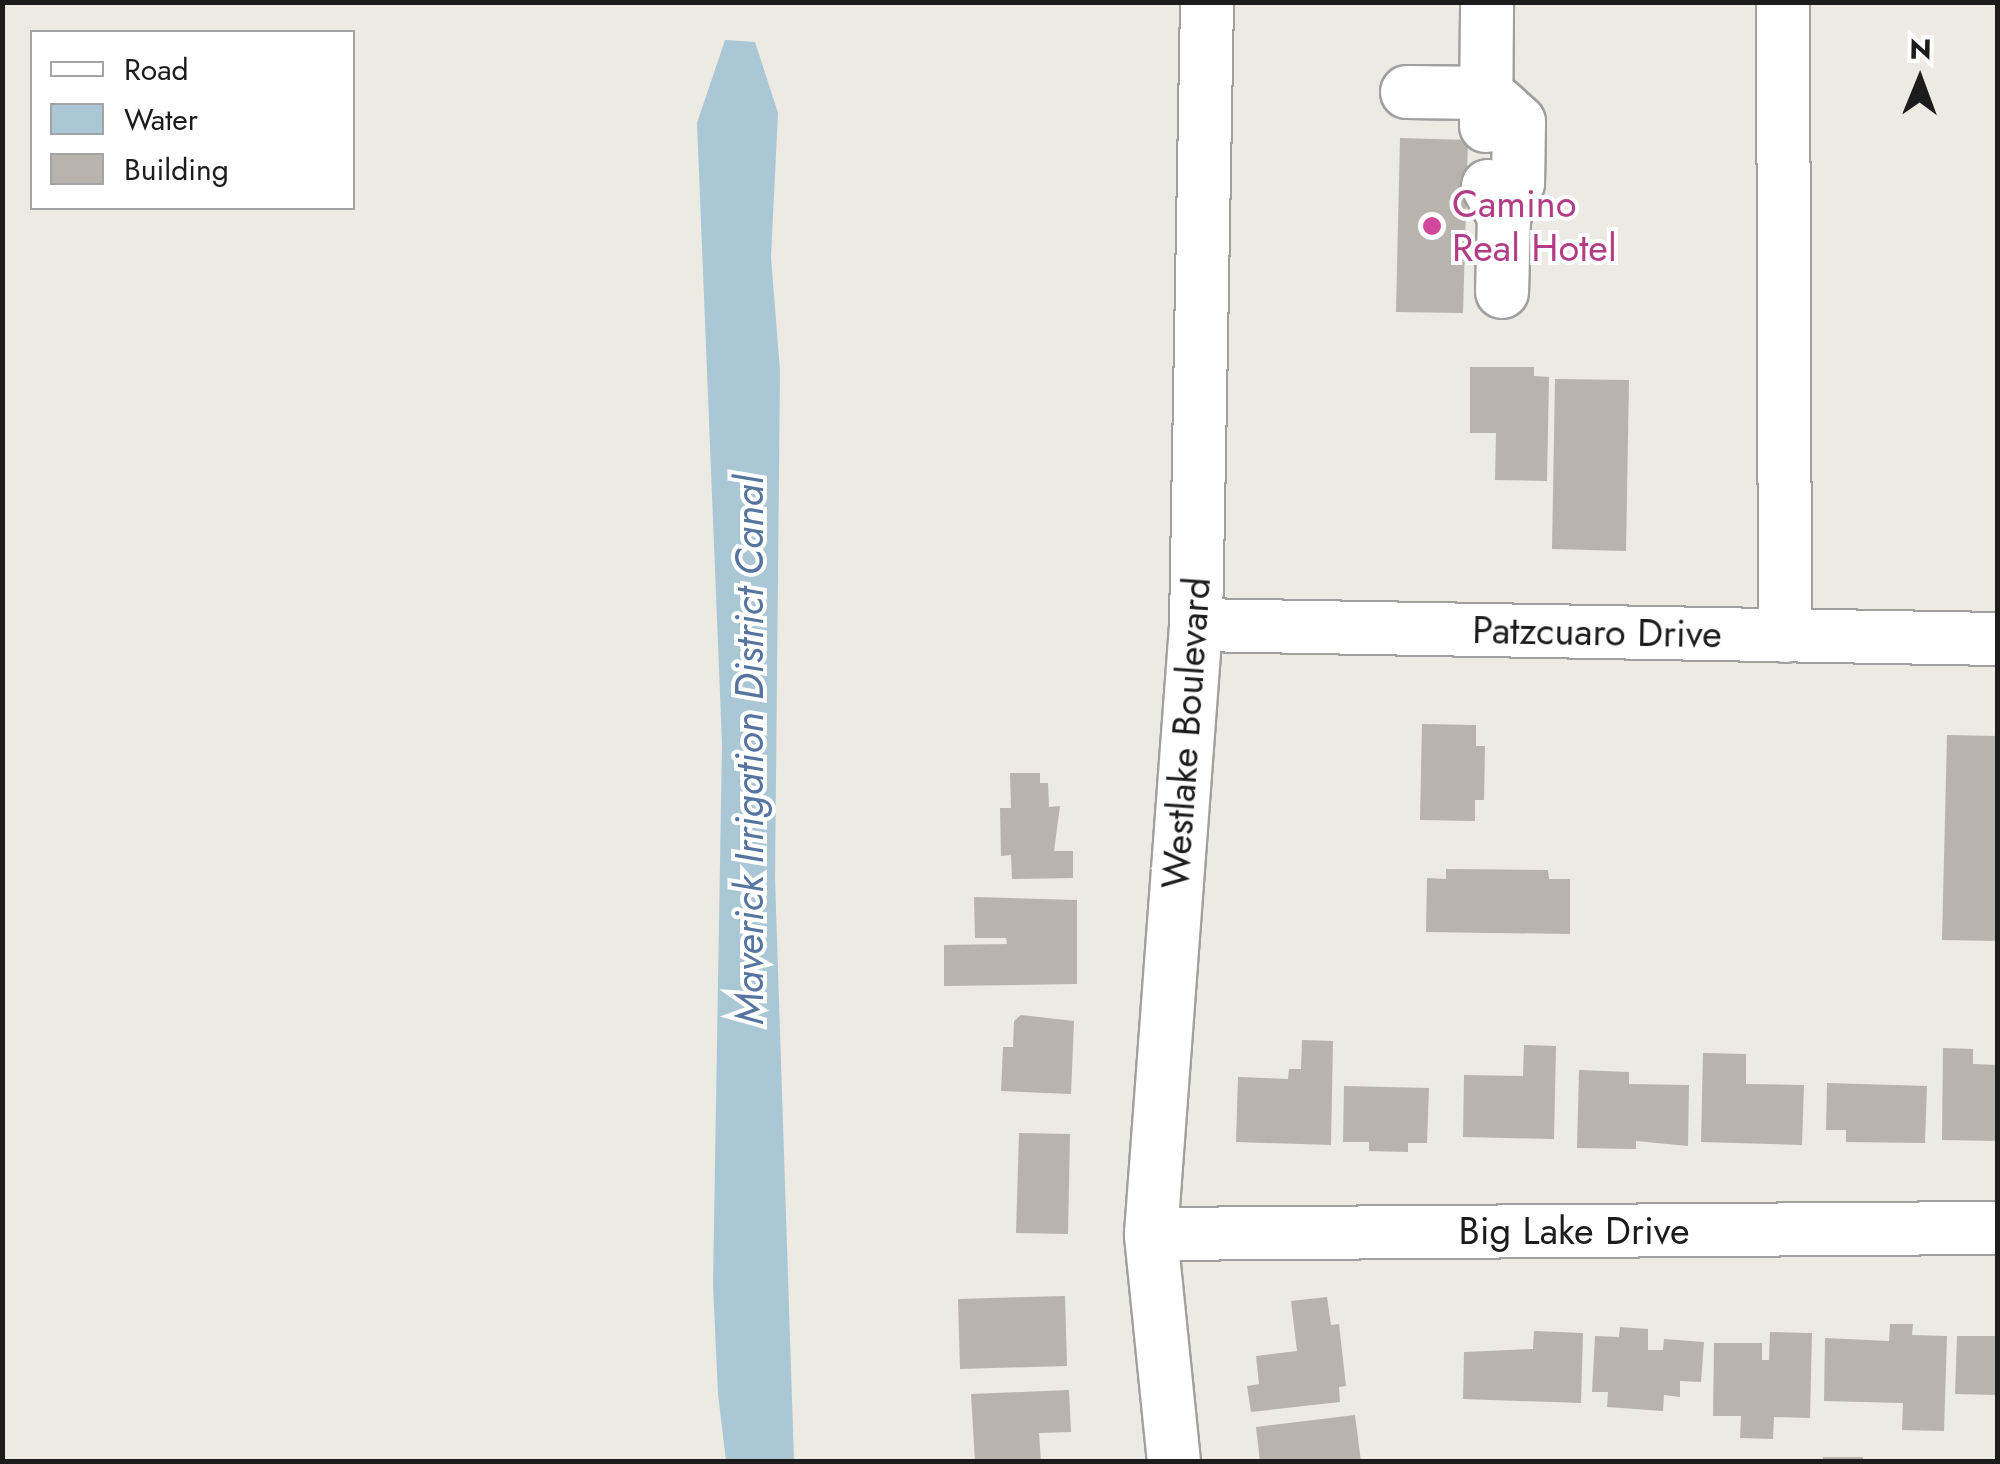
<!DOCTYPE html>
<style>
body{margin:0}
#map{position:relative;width:2000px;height:1464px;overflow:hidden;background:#eceae3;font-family:Jost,sans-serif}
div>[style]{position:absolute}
.water>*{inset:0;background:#a9c7d5}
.building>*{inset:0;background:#b9b3ad}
.roads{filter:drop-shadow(2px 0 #a0a0a0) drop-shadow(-2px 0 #a0a0a0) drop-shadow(0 2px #a0a0a0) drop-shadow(0 -2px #a0a0a0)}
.minor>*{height:52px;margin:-26px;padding:0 26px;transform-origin:26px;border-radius:26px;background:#fff}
.dots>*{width:28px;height:28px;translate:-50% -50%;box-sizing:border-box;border:5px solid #fff;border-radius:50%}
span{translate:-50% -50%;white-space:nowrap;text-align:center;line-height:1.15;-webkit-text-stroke:8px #fff;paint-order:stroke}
.hotel-label{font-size:38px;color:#b23c85}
.left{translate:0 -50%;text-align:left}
.street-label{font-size:38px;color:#1c1c1c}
.water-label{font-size:40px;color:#5574a0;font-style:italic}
.frame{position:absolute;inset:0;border:5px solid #1c1c1c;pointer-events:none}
.legend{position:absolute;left:30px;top:30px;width:325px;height:180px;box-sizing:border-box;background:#fff;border:2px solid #a4a4a4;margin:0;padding:12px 18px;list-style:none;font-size:30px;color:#1c1c1c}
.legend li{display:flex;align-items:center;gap:20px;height:50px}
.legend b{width:50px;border:2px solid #a4a4a4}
.north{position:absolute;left:1870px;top:30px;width:100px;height:100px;-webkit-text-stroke:8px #fff;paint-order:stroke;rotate:1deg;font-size:28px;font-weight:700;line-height:40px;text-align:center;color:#1c1c1c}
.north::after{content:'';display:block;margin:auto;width:35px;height:45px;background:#1c1c1c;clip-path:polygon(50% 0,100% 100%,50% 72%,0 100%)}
</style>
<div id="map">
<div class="water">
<i style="clip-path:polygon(725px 40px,755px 42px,778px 113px,771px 257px,780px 371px,775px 878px,794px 1461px,726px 1461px,718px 1394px,713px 1285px,722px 743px,697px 123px)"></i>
</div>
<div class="building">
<i style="clip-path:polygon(1400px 138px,1468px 140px,1463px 313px,1396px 312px)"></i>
<i style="clip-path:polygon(1470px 367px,1534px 367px,1534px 376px,1549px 377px,1547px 481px,1495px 480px,1496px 433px,1470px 433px)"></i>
<i style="clip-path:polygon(1555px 379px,1629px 380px,1626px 551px,1552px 549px)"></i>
<i style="clip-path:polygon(1422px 724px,1476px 725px,1476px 746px,1485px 746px,1484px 800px,1475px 800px,1475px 821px,1420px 820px)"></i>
<i style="clip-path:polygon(1947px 735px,1998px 736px,1998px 941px,1942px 940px)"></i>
<i style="clip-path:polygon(1010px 773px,1040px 773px,1040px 783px,1048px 783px,1049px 807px,1060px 806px,1054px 851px,1073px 851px,1073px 878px,1012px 879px,1011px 855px,1001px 856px,1000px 808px,1011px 808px)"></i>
<i style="clip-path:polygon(1446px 869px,1548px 870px,1549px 879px,1570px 879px,1570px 934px,1426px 932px,1427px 878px,1446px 879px)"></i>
<i style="clip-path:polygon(974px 897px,1077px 900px,1077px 984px,944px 986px,944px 945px,1007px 944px,1006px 938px,975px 938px)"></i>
<i style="clip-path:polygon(1021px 1015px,1074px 1021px,1071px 1094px,1001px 1091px,1003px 1047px,1013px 1047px,1014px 1021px)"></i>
<i style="clip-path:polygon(1302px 1040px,1333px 1041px,1331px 1145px,1236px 1142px,1238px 1077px,1288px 1079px,1289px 1069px,1301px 1069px)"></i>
<i style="clip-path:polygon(1524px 1045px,1556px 1046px,1554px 1139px,1463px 1137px,1464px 1075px,1523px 1076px)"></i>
<i style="clip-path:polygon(1943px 1048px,1973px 1049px,1973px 1064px,1998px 1065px,1998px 1141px,1942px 1140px)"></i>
<i style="clip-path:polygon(1703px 1053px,1746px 1054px,1746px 1084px,1804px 1085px,1802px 1145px,1701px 1142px)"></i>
<i style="clip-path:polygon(1579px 1070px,1629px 1072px,1629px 1084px,1689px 1085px,1688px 1146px,1636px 1141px,1636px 1149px,1577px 1148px)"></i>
<i style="clip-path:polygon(1827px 1083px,1927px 1086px,1925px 1143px,1846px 1142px,1846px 1130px,1826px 1130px)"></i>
<i style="clip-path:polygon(1344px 1086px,1429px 1088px,1427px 1143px,1408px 1143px,1408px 1152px,1369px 1151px,1369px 1142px,1343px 1142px)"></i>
<i style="clip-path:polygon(1019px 1133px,1070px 1134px,1068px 1234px,1016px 1233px)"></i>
<i style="clip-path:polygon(1065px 1296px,1067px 1366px,960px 1369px,958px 1299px)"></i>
<i style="clip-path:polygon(1327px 1297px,1331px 1325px,1339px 1324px,1346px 1386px,1339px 1387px,1340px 1402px,1251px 1412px,1247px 1386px,1259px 1384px,1256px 1356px,1297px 1351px,1291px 1301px)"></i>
<i style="clip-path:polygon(1890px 1324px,1913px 1324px,1912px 1335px,1947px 1336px,1944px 1431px,1902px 1430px,1903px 1403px,1824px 1401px,1825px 1338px,1889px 1341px)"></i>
<i style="clip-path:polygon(1620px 1327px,1648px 1329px,1648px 1350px,1663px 1350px,1664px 1339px,1704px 1342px,1701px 1382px,1680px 1381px,1680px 1397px,1664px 1395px,1663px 1411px,1607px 1407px,1608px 1392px,1592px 1392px,1595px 1336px,1619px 1337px)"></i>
<i style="clip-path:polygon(1534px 1331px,1583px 1333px,1581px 1403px,1463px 1399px,1464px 1352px,1533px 1349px)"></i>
<i style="clip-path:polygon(1770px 1332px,1812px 1333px,1810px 1418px,1774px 1417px,1773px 1439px,1740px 1438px,1741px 1416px,1713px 1416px,1714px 1343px,1762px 1343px,1762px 1360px,1769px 1360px)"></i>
<i style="clip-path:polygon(1957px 1336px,1998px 1336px,1998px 1395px,1955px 1394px)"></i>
<i style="clip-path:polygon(1069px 1390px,1071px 1432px,1039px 1433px,1041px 1462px,975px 1462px,971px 1394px)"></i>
<i style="clip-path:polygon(1355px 1415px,1361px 1462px,1260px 1462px,1256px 1427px)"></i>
<i style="clip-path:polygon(1823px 1457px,1863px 1457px,1863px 1462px,1823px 1462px)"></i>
</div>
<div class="roads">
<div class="minor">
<i style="left:1783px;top:2px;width:634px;rotate:89.82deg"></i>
<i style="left:1407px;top:92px;width:80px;rotate:0.7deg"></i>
<i style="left:1487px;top:93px;width:43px;rotate:42.2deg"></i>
<i style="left:1519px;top:122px;width:61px;rotate:90.9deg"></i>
<i style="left:1518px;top:183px;width:37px;rotate:112deg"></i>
<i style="left:1486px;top:126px;width:124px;rotate:-89.5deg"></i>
<i style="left:1488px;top:186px;width:35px;rotate:63deg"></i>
<i style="left:1504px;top:217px;width:75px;rotate:91.5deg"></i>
<i style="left:1196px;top:625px;width:802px;rotate:1deg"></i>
<i style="left:1151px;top:1234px;width:847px;rotate:-0.41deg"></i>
<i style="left:1174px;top:1462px;width:229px;rotate:-95.8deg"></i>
<i style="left:1151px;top:1234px;width:611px;rotate:-85.77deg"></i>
<i style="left:1196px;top:625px;width:623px;rotate:-88.99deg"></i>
</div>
</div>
<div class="dots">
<i style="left:1432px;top:226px;background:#d1479c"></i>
</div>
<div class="hotel-label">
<span class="left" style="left:1452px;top:226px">Camino<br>Real Hotel</span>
</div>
<div class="street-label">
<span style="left:1597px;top:632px;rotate:1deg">Patzcuaro Drive</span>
<span style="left:1186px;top:733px;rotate:-86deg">Westlake Boulevard</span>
<span style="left:1574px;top:1231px">Big Lake Drive</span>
</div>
<div class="water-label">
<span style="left:749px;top:750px;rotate:-90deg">Maverick Irrigation District Canal</span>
</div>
<div class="frame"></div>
<ul class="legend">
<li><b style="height:12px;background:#fff"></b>Road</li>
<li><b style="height:28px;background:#a9c7d5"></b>Water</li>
<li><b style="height:28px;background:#b9b3ad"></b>Building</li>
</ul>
<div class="north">N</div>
</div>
